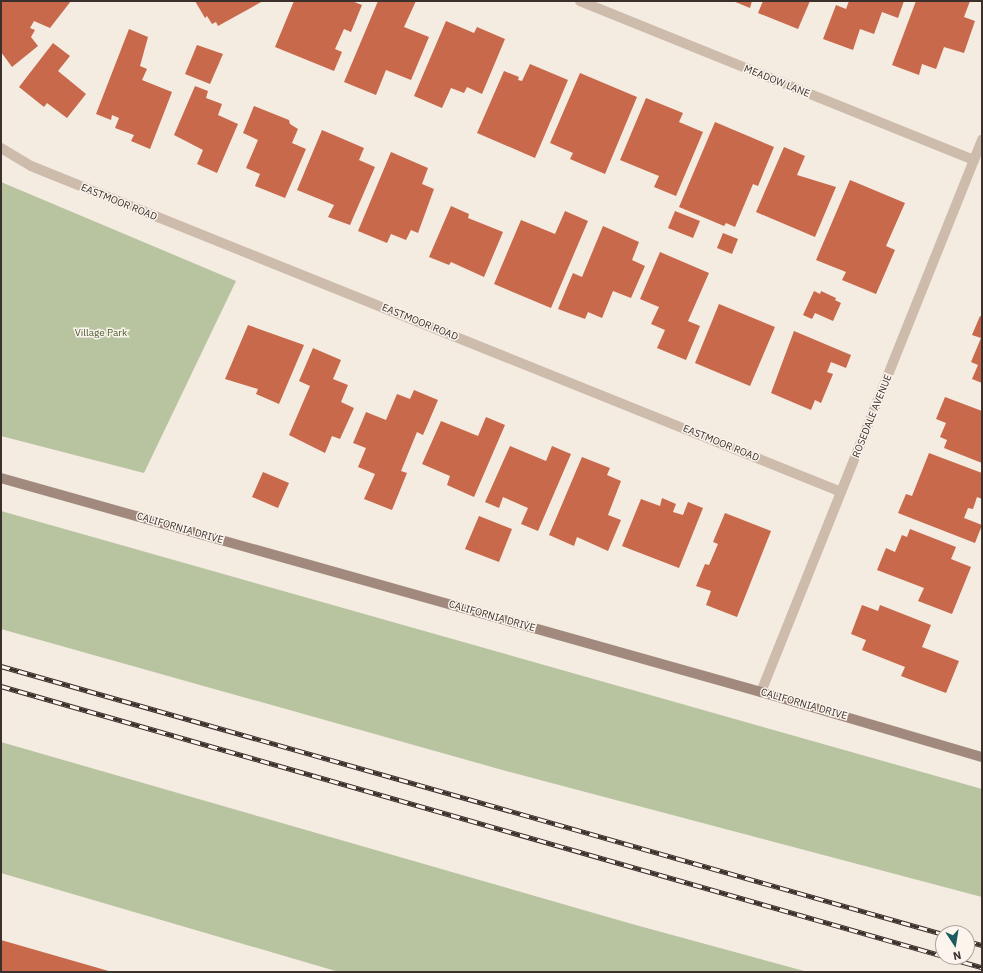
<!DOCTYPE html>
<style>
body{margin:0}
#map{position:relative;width:983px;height:973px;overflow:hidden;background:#f4ebe1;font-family:"IBM Plex Sans",sans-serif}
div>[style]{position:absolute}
.green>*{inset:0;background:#b8c4a0}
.building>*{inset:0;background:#c8694b}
.street>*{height:10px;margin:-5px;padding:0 5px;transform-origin:5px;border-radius:5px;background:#cdbbac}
.secondary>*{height:10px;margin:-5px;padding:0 5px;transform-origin:5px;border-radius:5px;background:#a18a7d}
.rail>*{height:4.5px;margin-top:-2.25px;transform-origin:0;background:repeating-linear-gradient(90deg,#fbf5ee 0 9px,#3b302b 0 18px);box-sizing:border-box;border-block:1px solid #3b302b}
span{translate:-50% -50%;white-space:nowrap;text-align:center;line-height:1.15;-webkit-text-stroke:3px #fbf5ee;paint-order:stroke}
.street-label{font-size:10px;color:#3b302b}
.park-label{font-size:10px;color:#4a5a2e}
.frame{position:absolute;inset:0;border:2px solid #3b302b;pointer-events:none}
.north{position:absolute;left:935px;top:925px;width:40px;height:40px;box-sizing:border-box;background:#fbf5ee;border:1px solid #aea6a0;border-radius:50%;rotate:168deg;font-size:11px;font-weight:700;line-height:16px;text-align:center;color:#3b302b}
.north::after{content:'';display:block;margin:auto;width:14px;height:18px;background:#1f5a5e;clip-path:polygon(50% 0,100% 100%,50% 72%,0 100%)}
</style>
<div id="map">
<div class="green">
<i style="clip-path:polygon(1px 182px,236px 281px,144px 473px,1px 436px)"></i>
<i style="clip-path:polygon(1px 511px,982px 789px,982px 897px,499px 769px,1px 629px)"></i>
<i style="clip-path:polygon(1px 742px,632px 924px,808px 972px,339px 972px,1px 873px)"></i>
</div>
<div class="building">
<i style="clip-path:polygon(1px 1px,71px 1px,50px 28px,34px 21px,30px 28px,35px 30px,31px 37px,38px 46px,12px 67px,1px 52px)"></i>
<i style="clip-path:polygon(195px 1px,263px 1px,218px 26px,216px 22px,212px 24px,207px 16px,205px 18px)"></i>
<i style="clip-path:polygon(294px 1px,352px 1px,362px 5px,351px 32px,344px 29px,335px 49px,342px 52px,334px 71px,275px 47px)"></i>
<i style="clip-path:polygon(378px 1px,416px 1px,404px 27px,429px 37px,411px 80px,386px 70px,376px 95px,344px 82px)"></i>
<i style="clip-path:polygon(733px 1px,752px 1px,750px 8px)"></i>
<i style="clip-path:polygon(763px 1px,810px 1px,798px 29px,758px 13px)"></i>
<i style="clip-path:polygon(849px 1px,904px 1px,898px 18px,882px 12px,874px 34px,860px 29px,853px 50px,823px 39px,836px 5px,846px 9px)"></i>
<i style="clip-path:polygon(916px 1px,970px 1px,964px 17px,975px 21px,964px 53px,944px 47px,936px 69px,922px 64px,919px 75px,892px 65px)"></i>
<i style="clip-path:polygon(446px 21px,474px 33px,477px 27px,505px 39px,482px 94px,467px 87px,464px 93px,451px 88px,442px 108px,414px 96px)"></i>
<i style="clip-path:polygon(129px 29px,148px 37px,140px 66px,147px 69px,142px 80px,172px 92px,150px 149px,131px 141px,134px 135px,115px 128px,119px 118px,112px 115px,111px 120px,96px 114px)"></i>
<i style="clip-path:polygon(53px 43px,70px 56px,58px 71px,86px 94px,67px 118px,47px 103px,44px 107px,19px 87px)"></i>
<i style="clip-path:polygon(197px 45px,223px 54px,210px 84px,185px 74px)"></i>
<i style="clip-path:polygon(530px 64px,568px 80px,535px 158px,477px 133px,504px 71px,519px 77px,518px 80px,522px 81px)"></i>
<i style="clip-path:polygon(580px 73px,637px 97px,605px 174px,570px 159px,573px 153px,550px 143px)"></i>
<i style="clip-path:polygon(195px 86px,208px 91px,206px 98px,222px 104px,218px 115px,238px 124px,217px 173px,197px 164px,203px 150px,174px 135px)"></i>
<i style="clip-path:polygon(646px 98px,683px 113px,679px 122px,703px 132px,676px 196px,654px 187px,659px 176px,620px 160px)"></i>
<i style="clip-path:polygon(254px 106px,289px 120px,290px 124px,298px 129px,292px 143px,306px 149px,285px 198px,255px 186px,260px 174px,246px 168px,258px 140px,243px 133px)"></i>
<i style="clip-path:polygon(715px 122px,774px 147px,758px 186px,753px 184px,735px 227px,726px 223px,724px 226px,679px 207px)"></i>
<i style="clip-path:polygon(322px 130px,364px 148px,359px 160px,375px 167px,350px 225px,328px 217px,334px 205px,297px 190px)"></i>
<i style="clip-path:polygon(784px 147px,805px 156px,797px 175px,836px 187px,815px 237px,756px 212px)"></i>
<i style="clip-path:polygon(391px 152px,428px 168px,422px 184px,434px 189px,418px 233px,411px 230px,406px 240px,391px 234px,387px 243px,358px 231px)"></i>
<i style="clip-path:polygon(850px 180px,905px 203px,886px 246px,895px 250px,876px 294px,842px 280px,846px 272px,816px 260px)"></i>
<i style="clip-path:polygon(451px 206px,469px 214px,468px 218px,503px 232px,484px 277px,451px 262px,449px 265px,429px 257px)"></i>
<i style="clip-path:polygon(565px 211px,588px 221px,551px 308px,494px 284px,521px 220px,555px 234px)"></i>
<i style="clip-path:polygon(675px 211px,700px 221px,693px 238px,668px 228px)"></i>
<i style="clip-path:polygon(603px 226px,639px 242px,632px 260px,645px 266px,631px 298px,613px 291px,602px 318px,588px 312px,585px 319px,558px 309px,573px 273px,582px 277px)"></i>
<i style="clip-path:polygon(723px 233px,738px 239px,732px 254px,717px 248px)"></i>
<i style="clip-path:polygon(660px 252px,709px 273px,688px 321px,700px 326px,686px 360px,657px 348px,665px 330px,651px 324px,659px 307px,640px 299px)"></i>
<i style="clip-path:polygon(814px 291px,820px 294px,821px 291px,836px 298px,835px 300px,841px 303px,833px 321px,815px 313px,812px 319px,803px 315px)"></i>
<i style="clip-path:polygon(719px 304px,775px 327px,750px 386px,695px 363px)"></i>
<i style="clip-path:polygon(980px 316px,982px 317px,982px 383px,972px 379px,978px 365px,971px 362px,981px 338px,972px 335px)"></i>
<i style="clip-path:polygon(248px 325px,304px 345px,279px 404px,256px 394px,258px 389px,225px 379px)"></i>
<i style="clip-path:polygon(794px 331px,851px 355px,846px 368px,831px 362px,827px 372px,833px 374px,821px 403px,815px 400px,811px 410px,771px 393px)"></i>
<i style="clip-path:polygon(313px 348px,341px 360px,333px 379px,348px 385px,341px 402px,354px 408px,340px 439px,332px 436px,325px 453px,289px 435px,310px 386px,299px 381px)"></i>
<i style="clip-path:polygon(414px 390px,438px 400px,423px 435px,417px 432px,401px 471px,407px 473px,392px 510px,364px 499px,375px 474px,358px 467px,366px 448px,353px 443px,366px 412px,386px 420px,397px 394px,410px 399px)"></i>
<i style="clip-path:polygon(945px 397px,982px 411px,982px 463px,944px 448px,947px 440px,940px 437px,946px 423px,936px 419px)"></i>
<i style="clip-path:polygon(486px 417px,505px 425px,474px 497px,447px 485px,450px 476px,422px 464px,441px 421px,478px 436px)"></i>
<i style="clip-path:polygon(510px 446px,546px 461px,552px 446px,571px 454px,538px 531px,521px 524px,528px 508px,503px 497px,499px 508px,485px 502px)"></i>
<i style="clip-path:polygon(929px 453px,982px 473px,982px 499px,977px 497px,973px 509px,968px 508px,964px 518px,982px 525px,975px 543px,898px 513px,906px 494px,912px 496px)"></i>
<i style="clip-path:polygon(582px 457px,610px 468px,607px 475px,621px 481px,608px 515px,621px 520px,608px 551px,577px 537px,574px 546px,549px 535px)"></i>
<i style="clip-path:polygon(263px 472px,289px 483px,278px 508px,252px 497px)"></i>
<i style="clip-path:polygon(662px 498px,676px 504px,673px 512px,683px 515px,688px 502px,703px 508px,679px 568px,622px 546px,641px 499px,660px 506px)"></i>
<i style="clip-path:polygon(725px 513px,771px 531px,737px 617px,706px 605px,711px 591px,696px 586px,705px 564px,709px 565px,718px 544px,713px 542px)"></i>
<i style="clip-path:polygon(479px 516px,512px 529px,499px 562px,465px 549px)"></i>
<i style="clip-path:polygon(910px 529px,956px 547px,951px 559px,971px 567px,952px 614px,918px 601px,924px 588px,877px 570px,886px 548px,895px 552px,902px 535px,907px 537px)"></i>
<i style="clip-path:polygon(862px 605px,878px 611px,880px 605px,931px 625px,922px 647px,959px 661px,946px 693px,901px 676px,905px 667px,862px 650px,866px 640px,851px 634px)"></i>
<i style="clip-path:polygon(1px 940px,112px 972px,1px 972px)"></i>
</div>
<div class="street">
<i style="left:580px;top:1px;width:425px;rotate:22deg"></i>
<i style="left:1px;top:148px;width:35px;rotate:31deg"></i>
<i style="left:31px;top:166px;width:873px;rotate:21.92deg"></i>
<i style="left:761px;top:692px;width:595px;rotate:-68.18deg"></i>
</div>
<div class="secondary">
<i style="left:1px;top:478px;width:790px;rotate:15.73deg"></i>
<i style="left:761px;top:692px;width:230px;rotate:16.4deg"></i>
</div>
<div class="rail">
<i style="left:1px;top:666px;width:979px;rotate:15.88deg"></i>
<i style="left:1px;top:686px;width:980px;rotate:15.99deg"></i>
<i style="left:967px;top:941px;width:16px;rotate:15deg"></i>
<i style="left:946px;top:957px;width:37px;rotate:16deg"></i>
</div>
<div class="street-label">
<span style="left:777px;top:81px;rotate:22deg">MEADOW LANE</span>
<span style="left:119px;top:202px;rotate:22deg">EASTMOOR ROAD</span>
<span style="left:420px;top:322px;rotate:22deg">EASTMOOR ROAD</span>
<span style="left:872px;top:416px;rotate:-68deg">ROSEDALE AVENUE</span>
<span style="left:721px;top:443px;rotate:22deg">EASTMOOR ROAD</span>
<span style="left:180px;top:528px;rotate:16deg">CALIFORNIA DRIVE</span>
<span style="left:492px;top:616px;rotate:16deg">CALIFORNIA DRIVE</span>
<span style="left:804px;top:704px;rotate:16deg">CALIFORNIA DRIVE</span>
</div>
<div class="park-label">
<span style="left:101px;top:333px">Village Park</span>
</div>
<div class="frame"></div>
<div class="north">N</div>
</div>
